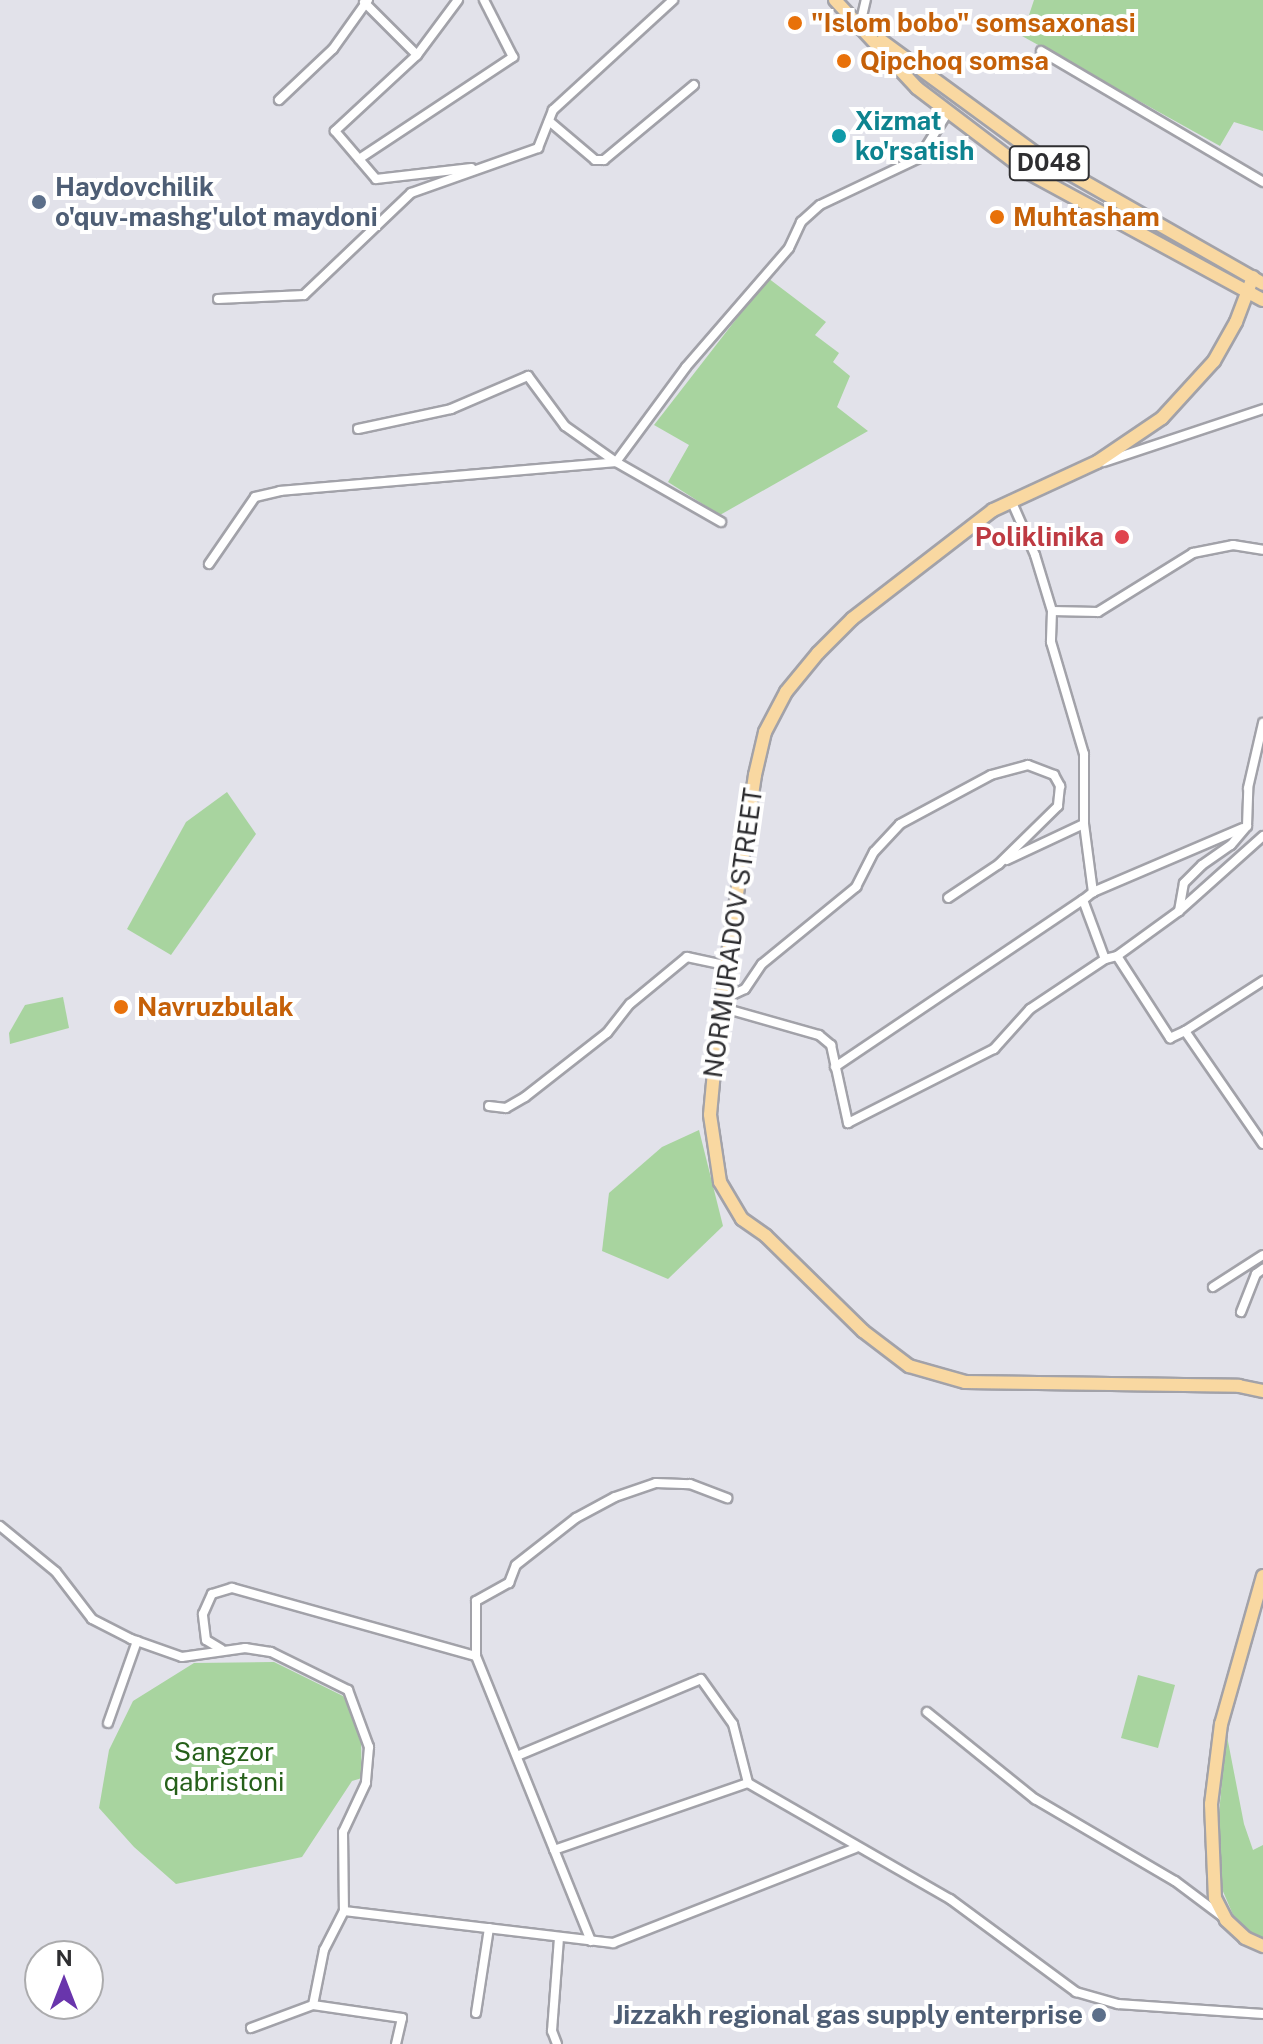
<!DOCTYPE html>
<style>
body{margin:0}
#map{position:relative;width:1263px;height:2044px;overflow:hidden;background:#e2e2ea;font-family:"Public Sans",sans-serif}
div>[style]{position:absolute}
.green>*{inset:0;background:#a8d49f}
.roads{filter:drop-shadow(2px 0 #a2a2a9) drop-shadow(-2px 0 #a2a2a9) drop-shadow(0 2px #a2a2a9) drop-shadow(0 -2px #a2a2a9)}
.street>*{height:8px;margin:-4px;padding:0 4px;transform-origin:4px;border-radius:4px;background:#fff}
.primary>*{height:12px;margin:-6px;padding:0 6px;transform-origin:6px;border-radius:6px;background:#f9d8a1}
.dots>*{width:22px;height:22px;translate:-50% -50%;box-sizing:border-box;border:4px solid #fff;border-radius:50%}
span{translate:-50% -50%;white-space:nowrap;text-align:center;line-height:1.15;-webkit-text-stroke:8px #fff;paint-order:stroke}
.shield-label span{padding:2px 6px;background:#fff;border:2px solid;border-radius:6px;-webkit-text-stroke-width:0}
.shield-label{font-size:24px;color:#2e2e31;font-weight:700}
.food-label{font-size:26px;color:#c56008;font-weight:700}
.left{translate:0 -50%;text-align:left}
.culture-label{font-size:26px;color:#0d838f;font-weight:700}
.service-label{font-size:26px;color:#4e5e75;font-weight:700}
.right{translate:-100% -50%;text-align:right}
.health-label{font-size:26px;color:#be3a42;font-weight:700}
.street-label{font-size:26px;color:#2e2e31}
.park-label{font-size:26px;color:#26601a}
.north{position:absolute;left:24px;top:1940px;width:80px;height:80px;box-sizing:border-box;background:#fff;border:2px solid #ababad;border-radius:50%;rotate:0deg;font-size:22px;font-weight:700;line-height:32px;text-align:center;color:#2e2e31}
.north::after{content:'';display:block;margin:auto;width:28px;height:36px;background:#6935ac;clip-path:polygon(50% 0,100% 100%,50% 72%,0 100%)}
</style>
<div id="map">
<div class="green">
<i style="clip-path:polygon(1034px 0,1263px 0,1263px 131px,1234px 122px,1220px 146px,1022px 36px)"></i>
<i style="clip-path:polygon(768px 278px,826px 322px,815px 335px,839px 353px,833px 362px,850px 376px,837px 407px,868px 431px,720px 515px,668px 482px,689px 445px,654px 425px)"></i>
<i style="clip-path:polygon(227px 792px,256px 834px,171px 955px,127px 929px,186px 822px)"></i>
<i style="clip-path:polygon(63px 997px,69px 1028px,10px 1044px,9px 1033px,25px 1005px)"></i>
<i style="clip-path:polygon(699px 1130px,723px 1226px,668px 1279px,602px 1251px,609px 1193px,662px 1147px)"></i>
<i style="clip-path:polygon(274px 1662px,343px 1696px,355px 1718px,361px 1742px,362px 1778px,352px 1781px,302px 1857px,176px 1884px,134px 1847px,99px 1808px,109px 1750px,133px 1701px,194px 1663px)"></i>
<i style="clip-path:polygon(1138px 1675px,1175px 1685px,1158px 1748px,1121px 1738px)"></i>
<i style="clip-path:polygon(1226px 1731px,1244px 1824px,1253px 1850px,1263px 1845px,1263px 1943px,1237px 1924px,1222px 1889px,1219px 1815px)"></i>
</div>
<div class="roads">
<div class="street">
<i style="left:458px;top:0;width:69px;rotate:126.7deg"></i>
<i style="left:417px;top:55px;width:112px;rotate:137.2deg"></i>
<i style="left:335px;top:131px;width:63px;rotate:49.5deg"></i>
<i style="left:376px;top:179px;width:96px;rotate:-6.6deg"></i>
<i style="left:364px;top:2px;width:75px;rotate:45deg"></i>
<i style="left:860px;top:25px;width:26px;rotate:-77deg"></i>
<i style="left:1041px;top:51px;width:258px;rotate:30.5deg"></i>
<i style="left:279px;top:100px;width:74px;rotate:-43.4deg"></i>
<i style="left:333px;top:49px;width:60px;rotate:-54.5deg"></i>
<i style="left:549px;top:121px;width:60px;rotate:40.3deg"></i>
<i style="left:595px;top:160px;width:9px"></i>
<i style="left:604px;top:160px;width:117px;rotate:-39.8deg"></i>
<i style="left:359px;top:159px;width:185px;rotate:-33.5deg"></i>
<i style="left:513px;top:57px;width:64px;rotate:-117deg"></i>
<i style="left:218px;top:299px;width:86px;rotate:-2.7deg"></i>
<i style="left:304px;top:295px;width:148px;rotate:-43.6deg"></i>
<i style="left:411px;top:193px;width:135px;rotate:-19.5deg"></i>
<i style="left:538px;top:148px;width:41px;rotate:-68.5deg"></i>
<i style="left:553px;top:110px;width:163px;rotate:-42.5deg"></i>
<i style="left:358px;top:429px;width:95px;rotate:-12.1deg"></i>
<i style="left:451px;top:409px;width:84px;rotate:-23.2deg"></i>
<i style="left:528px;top:376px;width:62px;rotate:53.5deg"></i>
<i style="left:565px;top:426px;width:62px;rotate:35.2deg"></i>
<i style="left:616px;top:462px;width:118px;rotate:-53.6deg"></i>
<i style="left:686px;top:367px;width:157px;rotate:-49.1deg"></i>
<i style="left:789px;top:248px;width:29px;rotate:-65deg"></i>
<i style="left:801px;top:222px;width:25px;rotate:-42deg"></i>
<i style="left:820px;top:205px;width:110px;rotate:-25.4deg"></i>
<i style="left:919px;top:158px;width:54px;rotate:-57.8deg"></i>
<i style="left:1104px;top:462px;width:168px;rotate:-18.4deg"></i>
<i style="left:1011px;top:500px;width:60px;rotate:66.4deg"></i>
<i style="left:1035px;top:555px;width:59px;rotate:73.1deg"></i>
<i style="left:1052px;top:611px;width:31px;rotate:92deg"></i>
<i style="left:1051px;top:642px;width:117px;rotate:73.6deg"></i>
<i style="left:1084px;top:754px;width:70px;rotate:90deg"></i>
<i style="left:1084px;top:824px;width:69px;rotate:82.5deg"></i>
<i style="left:1093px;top:892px;width:13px;rotate:141deg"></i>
<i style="left:1083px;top:900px;width:63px;rotate:69.6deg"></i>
<i style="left:1105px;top:959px;width:12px;rotate:-14deg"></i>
<i style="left:209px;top:564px;width:81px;rotate:-55.5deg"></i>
<i style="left:255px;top:497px;width:26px;rotate:-13deg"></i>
<i style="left:280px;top:491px;width:337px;rotate:-4.9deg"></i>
<i style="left:616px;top:462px;width:121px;rotate:29.7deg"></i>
<i style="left:1052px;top:611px;width:46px;rotate:1.2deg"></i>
<i style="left:1098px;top:612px;width:112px;rotate:-31.8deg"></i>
<i style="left:1193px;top:553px;width:41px;rotate:-11.3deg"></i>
<i style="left:1233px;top:545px;width:30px;rotate:9deg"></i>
<i style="left:1263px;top:836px;width:113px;rotate:138.2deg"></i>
<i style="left:1179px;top:911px;width:77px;rotate:144deg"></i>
<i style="left:1117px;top:956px;width:98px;rotate:57.1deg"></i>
<i style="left:1170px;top:1038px;width:17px;rotate:-25deg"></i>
<i style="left:1185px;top:1031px;width:137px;rotate:55.4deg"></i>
<i style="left:1007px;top:860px;width:85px;rotate:-25.1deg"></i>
<i style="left:1093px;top:892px;width:163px;rotate:-23.1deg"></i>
<i style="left:1179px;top:911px;width:28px;rotate:-80deg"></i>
<i style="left:1184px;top:883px;width:25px;rotate:-45deg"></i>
<i style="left:1202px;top:865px;width:35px;rotate:-35deg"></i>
<i style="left:1231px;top:845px;width:25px;rotate:-50deg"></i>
<i style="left:1247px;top:826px;width:38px;rotate:-88deg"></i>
<i style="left:1248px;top:788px;width:67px;rotate:-77deg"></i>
<i style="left:721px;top:1000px;width:26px;rotate:-25deg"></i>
<i style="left:745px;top:989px;width:30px;rotate:-56deg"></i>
<i style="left:762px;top:964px;width:122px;rotate:-39.3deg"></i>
<i style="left:856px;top:887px;width:39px;rotate:-63deg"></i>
<i style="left:874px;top:852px;width:38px;rotate:-47deg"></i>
<i style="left:900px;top:824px;width:103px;rotate:-28.3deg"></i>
<i style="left:991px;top:775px;width:38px;rotate:-15deg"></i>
<i style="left:1028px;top:765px;width:28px;rotate:21deg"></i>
<i style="left:1054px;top:775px;width:13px;rotate:61deg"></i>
<i style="left:1060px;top:786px;width:20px;rotate:96deg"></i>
<i style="left:1058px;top:806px;width:83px;rotate:135.5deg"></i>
<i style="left:999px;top:864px;width:61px;rotate:146.3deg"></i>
<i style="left:720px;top:1007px;width:103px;rotate:15.8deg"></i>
<i style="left:819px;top:1035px;width:16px;rotate:40deg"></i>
<i style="left:831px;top:1045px;width:80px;rotate:77.7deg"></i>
<i style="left:848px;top:1123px;width:164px;rotate:-26.9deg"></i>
<i style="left:994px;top:1049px;width:54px;rotate:-48deg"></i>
<i style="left:1030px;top:1009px;width:90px;rotate:-33.7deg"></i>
<i style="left:1185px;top:1031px;width:93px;rotate:-32.7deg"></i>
<i style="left:835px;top:1067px;width:299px;rotate:-34deg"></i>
<i style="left:489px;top:1106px;width:17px;rotate:7deg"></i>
<i style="left:506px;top:1108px;width:22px;rotate:-30deg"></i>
<i style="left:525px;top:1097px;width:104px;rotate:-38deg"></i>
<i style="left:607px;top:1033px;width:37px;rotate:-52deg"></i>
<i style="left:630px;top:1004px;width:74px;rotate:-39.5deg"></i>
<i style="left:687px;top:957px;width:40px;rotate:12deg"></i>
<i style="left:1213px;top:1287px;width:59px;rotate:-32.6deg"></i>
<i style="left:1241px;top:1312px;width:41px;rotate:-68.5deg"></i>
<i style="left:1256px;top:1274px;width:9px;rotate:-36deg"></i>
<i style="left:0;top:1526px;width:72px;rotate:39.4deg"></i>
<i style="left:56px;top:1572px;width:59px;rotate:52.5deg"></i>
<i style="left:92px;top:1619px;width:44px;rotate:27.1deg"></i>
<i style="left:131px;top:1639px;width:54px;rotate:19.4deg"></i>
<i style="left:182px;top:1657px;width:64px;rotate:-8.1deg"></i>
<i style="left:245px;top:1648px;width:26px;rotate:9deg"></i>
<i style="left:271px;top:1652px;width:86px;rotate:26.3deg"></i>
<i style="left:348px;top:1690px;width:61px;rotate:69.8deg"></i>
<i style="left:369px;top:1747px;width:36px;rotate:95deg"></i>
<i style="left:366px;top:1783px;width:54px;rotate:115.1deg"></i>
<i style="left:343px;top:1832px;width:79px;rotate:89.3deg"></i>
<i style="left:221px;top:1649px;width:17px;rotate:-149deg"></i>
<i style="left:206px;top:1640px;width:26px;rotate:-97deg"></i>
<i style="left:203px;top:1614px;width:22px;rotate:-66deg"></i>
<i style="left:212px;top:1594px;width:21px;rotate:-17deg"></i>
<i style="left:232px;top:1588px;width:253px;rotate:15.6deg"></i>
<i style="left:927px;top:1712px;width:139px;rotate:38.9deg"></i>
<i style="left:1035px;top:1799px;width:162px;rotate:30.4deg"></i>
<i style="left:1175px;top:1881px;width:60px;rotate:36.9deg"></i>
<i style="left:108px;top:1723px;width:87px;rotate:-70.5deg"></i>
<i style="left:517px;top:1756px;width:199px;rotate:-22.7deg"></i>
<i style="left:701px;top:1679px;width:55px;rotate:54.6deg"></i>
<i style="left:733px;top:1724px;width:61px;rotate:75.7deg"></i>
<i style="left:554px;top:1850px;width:205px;rotate:-19.1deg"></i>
<i style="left:748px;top:1783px;width:233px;rotate:29.9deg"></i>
<i style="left:950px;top:1899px;width:157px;rotate:36.4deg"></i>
<i style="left:1076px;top:1992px;width:44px;rotate:15.9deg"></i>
<i style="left:1118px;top:2004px;width:145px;rotate:3.9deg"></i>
<i style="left:591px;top:1941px;width:307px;rotate:-112deg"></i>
<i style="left:476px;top:1656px;width:55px;rotate:-90deg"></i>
<i style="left:476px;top:1601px;width:38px;rotate:-29deg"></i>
<i style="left:509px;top:1583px;width:19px;rotate:-69deg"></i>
<i style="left:516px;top:1565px;width:76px;rotate:-38.1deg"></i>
<i style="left:576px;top:1518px;width:44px;rotate:-28.3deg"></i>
<i style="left:615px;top:1497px;width:43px;rotate:-18.9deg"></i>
<i style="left:656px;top:1483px;width:34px;rotate:2deg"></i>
<i style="left:690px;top:1484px;width:40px;rotate:21deg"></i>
<i style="left:313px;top:2005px;width:90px;rotate:8.3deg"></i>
<i style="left:402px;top:2018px;width:27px;rotate:103deg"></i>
<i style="left:476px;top:2013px;width:86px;rotate:-81.3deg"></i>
<i style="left:251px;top:2028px;width:66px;rotate:-20.4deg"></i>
<i style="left:313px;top:2005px;width:56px;rotate:-78.7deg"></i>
<i style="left:324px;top:1950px;width:44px;rotate:-62.9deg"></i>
<i style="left:344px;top:1911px;width:271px;rotate:6.8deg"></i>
<i style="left:613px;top:1943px;width:260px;rotate:-21.4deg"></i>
<i style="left:557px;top:2044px;width:14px;rotate:-111deg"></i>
<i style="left:552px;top:2031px;width:94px;rotate:-85.7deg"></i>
</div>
<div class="primary">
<i style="left:835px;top:0;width:120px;rotate:47deg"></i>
<i style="left:917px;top:88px;width:141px;rotate:37.2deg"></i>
<i style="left:1029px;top:173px;width:266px;rotate:28.5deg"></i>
<i style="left:882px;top:41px;width:195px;rotate:36.2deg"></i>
<i style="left:1039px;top:156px;width:258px;rotate:29.7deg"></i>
<i style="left:1253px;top:277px;width:48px;rotate:110.7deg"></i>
<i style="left:1236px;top:322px;width:45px;rotate:119.4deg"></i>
<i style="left:1214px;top:361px;width:77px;rotate:132.4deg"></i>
<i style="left:1162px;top:418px;width:78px;rotate:145.9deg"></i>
<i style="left:1097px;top:462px;width:115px;rotate:155.2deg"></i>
<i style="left:993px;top:510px;width:178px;rotate:142.3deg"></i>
<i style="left:852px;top:619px;width:48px;rotate:135deg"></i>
<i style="left:818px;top:653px;width:50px;rotate:129.4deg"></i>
<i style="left:786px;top:692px;width:45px;rotate:117.7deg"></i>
<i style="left:765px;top:732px;width:44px;rotate:103.1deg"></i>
<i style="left:755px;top:775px;width:235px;rotate:98.6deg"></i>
<i style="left:720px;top:1007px;width:108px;rotate:95.3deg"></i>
<i style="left:710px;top:1115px;width:68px;rotate:81.5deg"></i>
<i style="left:720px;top:1182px;width:43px;rotate:59.3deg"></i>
<i style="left:742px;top:1219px;width:29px;rotate:35deg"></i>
<i style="left:766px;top:1236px;width:136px;rotate:44.4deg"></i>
<i style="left:863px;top:1331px;width:58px;rotate:37.3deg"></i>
<i style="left:909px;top:1366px;width:58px;rotate:15.9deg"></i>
<i style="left:965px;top:1382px;width:274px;rotate:0.8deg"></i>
<i style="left:1239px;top:1386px;width:25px;rotate:12deg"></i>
<i style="left:1263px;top:1576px;width:154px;rotate:105.8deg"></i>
<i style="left:1221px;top:1724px;width:81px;rotate:97.1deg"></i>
<i style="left:1211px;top:1804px;width:94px;rotate:87.6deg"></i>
<i style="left:1215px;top:1898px;width:25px;rotate:63deg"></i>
<i style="left:1226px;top:1920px;width:26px;rotate:43deg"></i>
<i style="left:1245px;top:1938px;width:20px;rotate:24deg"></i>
</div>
</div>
<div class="dots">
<i style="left:795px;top:23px;background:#e8710a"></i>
<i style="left:844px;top:61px;background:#e8710a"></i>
<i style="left:839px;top:136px;background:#0f9aa8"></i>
<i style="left:39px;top:202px;background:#5c6f8a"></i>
<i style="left:997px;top:217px;background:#e8710a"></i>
<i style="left:1122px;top:537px;background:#e0444e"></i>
<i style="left:121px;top:1007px;background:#e8710a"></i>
<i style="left:1099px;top:2015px;background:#5c6f8a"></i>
</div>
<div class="shield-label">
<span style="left:1049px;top:163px">D048</span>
</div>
<div class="food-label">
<span class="left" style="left:811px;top:23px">"Islom bobo" somsaxonasi</span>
<span class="left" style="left:860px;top:61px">Qipchoq somsa</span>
<span class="left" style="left:1013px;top:217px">Muhtasham</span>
<span class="left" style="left:137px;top:1007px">Navruzbulak</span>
</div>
<div class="culture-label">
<span class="left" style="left:855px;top:136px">Xizmat<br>ko'rsatish</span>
</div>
<div class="service-label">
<span class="left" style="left:55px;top:202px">Haydovchilik<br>o'quv-mashg'ulot maydoni</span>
<span class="right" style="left:1083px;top:2015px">Jizzakh regional gas supply enterprise</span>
</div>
<div class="health-label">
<span class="right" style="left:1104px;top:537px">Poliklinika</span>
</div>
<div class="street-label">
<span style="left:733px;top:933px;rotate:-82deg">NORMURADOV STREET</span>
</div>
<div class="park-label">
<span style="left:224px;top:1767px">Sangzor<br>qabristoni</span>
</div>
<div class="north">N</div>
</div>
